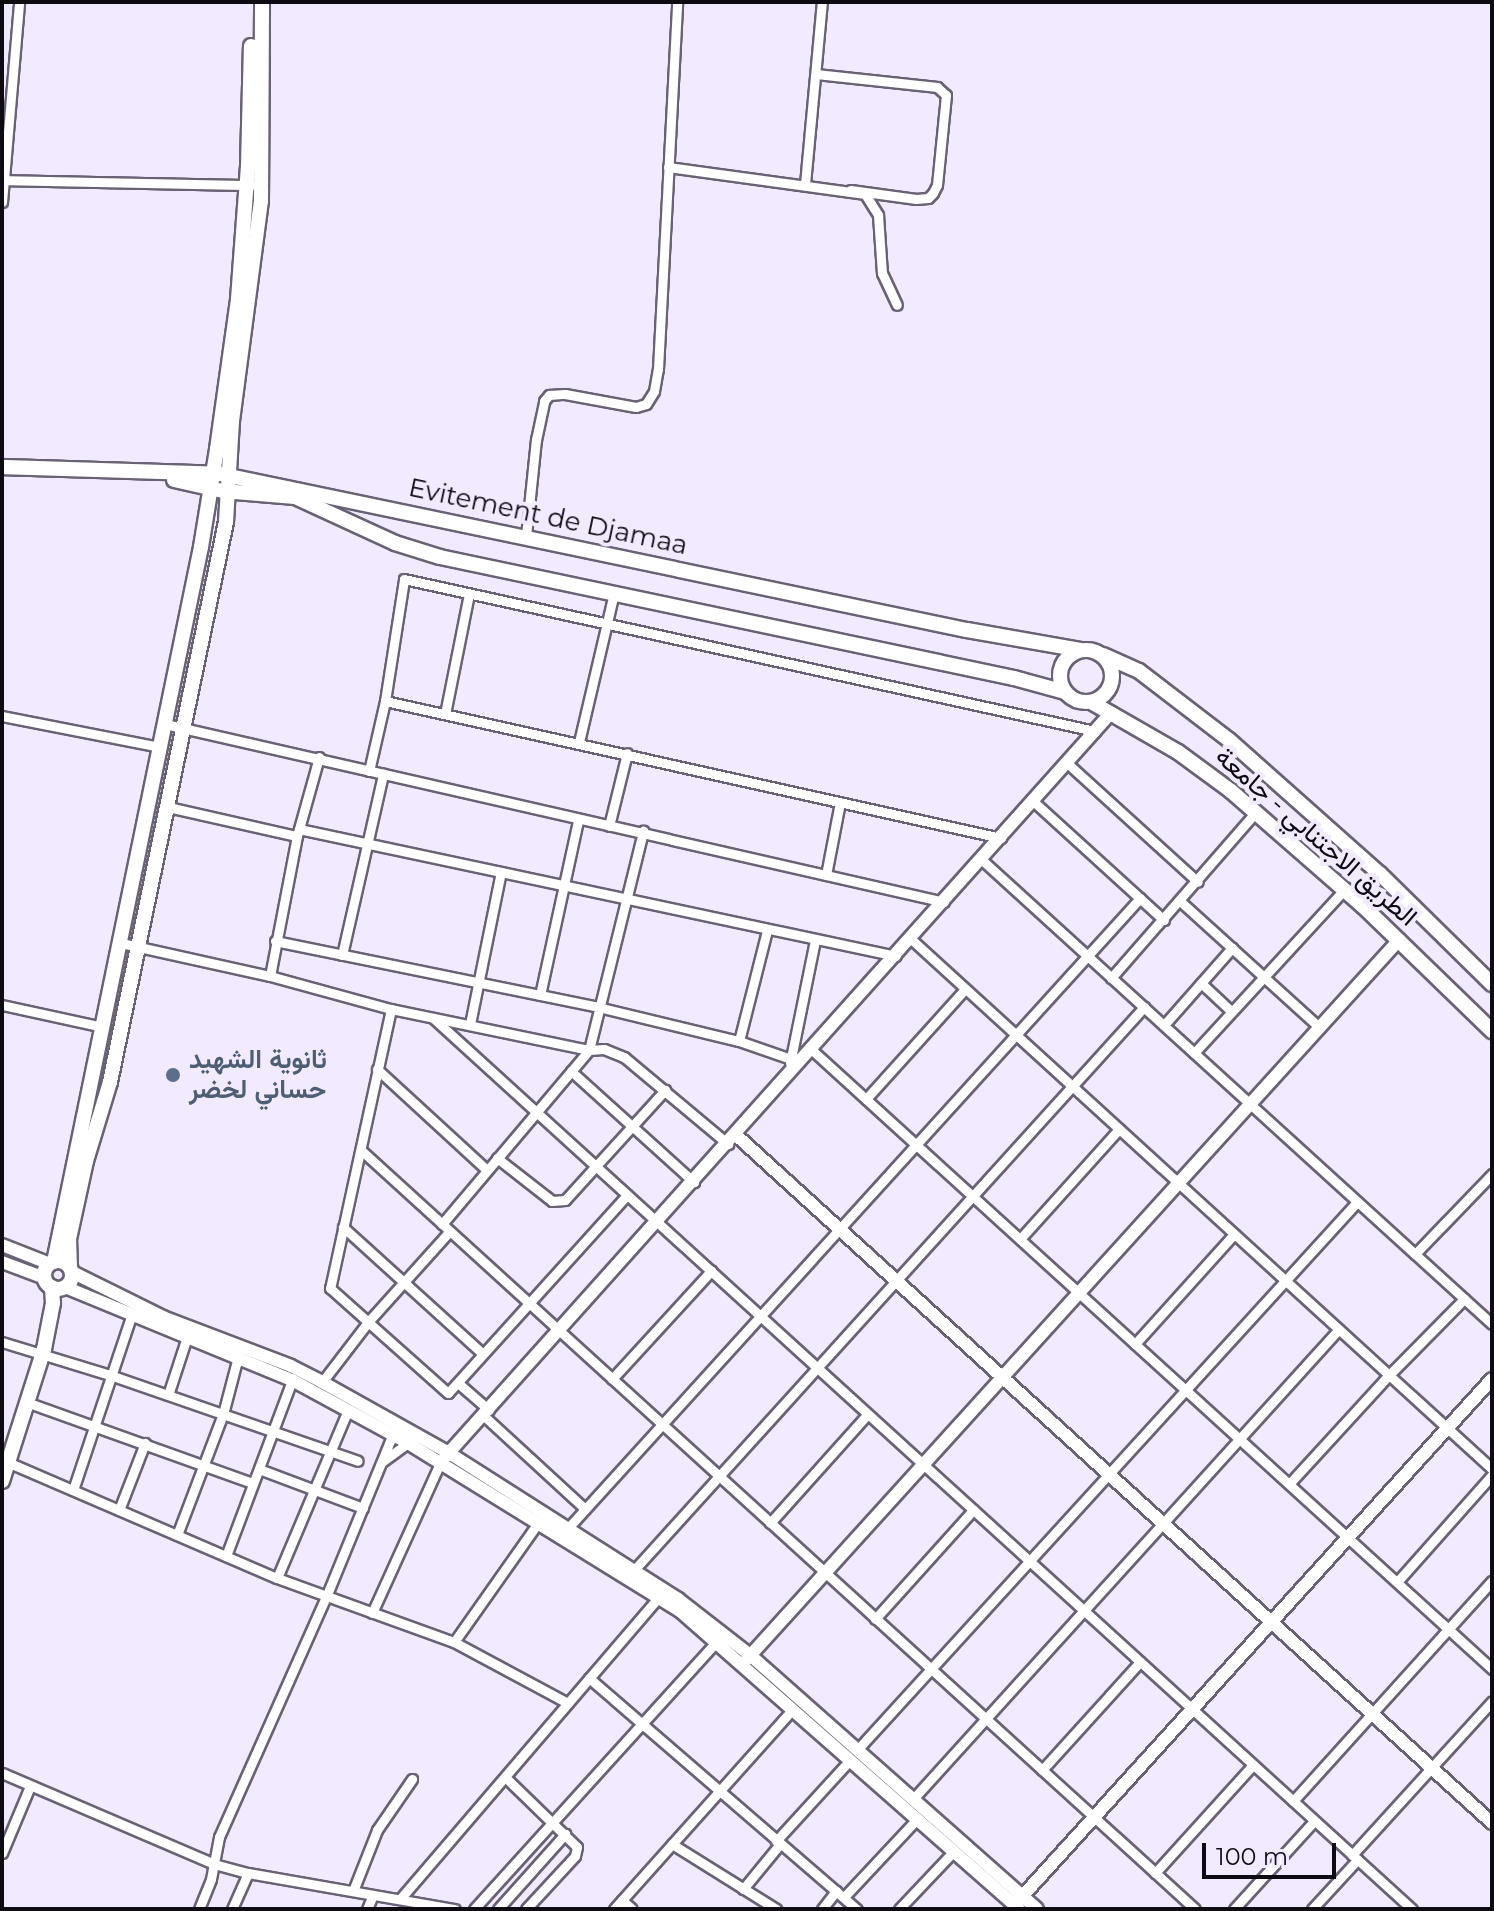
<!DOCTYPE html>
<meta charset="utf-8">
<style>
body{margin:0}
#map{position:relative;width:1494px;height:1911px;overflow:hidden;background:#f2eaff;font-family:Montserrat,Vazirmatn,sans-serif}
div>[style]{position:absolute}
.roads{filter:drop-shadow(2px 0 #696274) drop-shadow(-2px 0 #696274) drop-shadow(0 2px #696274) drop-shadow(0 -2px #696274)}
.street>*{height:9px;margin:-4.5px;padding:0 4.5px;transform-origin:4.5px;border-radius:4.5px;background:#fff}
.secondary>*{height:12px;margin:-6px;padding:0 6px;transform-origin:6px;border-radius:6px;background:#fff}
.primary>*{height:14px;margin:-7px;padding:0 7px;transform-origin:7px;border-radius:7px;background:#fff}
.primary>.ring{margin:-7px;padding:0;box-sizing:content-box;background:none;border:14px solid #fff;border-radius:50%}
.dots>*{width:22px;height:22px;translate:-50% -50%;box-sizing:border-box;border:4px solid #f2eaff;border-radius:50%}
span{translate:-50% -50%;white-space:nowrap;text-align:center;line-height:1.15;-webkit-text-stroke:8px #f2eaff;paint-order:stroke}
.street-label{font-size:26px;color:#0e0b12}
.service-label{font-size:26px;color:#4e5e75;font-weight:700}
.left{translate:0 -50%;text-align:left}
.frame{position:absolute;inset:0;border:4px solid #0e0b12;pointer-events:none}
.scale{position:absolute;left:1202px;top:1843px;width:134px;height:36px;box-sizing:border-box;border:4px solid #0e0b12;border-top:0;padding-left:10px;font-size:24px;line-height:28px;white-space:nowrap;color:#0e0b12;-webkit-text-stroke:6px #f2eaff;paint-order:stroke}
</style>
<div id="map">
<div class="roads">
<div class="street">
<i style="left:816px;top:74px;width:122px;rotate:6.1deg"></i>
<i style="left:937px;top:87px;width:12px;rotate:42deg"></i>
<i style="left:946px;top:95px;width:90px;rotate:95.7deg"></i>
<i style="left:937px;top:185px;width:9px;rotate:117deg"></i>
<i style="left:933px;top:193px;width:7px;rotate:135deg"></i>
<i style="left:928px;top:198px;width:12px;rotate:175deg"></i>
<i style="left:916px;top:199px;width:66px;rotate:-172.1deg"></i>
<i style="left:668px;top:167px;width:199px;rotate:7.8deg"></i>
<i style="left:865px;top:194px;width:25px;rotate:58deg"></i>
<i style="left:878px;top:215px;width:58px;rotate:86.1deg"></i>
<i style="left:882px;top:273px;width:35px;rotate:65deg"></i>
<i style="left:2px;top:180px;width:249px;rotate:1.2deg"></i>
<i style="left:805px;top:184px;width:183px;rotate:-84.7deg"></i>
<i style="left:2px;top:202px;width:201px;rotate:-85.1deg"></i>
<i style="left:526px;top:536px;width:97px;rotate:-84.1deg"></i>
<i style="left:536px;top:440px;width:40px;rotate:-78deg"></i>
<i style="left:544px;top:401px;width:8px;rotate:-50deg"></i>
<i style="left:549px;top:395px;width:16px;rotate:-4deg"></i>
<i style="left:565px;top:394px;width:72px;rotate:10.4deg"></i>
<i style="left:636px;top:407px;width:10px;rotate:-17deg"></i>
<i style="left:646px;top:404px;width:15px;rotate:-58deg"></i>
<i style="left:654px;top:391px;width:22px;rotate:-80deg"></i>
<i style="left:658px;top:369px;width:367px;rotate:-87deg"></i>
<i style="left:385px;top:701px;width:631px;rotate:12.54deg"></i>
<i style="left:445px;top:714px;width:122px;rotate:-78.7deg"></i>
<i style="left:2px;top:716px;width:161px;rotate:11.1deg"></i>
<i style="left:165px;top:724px;width:799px;rotate:12.87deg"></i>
<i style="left:579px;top:742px;width:153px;rotate:-76.8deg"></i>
<i style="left:1066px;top:762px;width:178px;rotate:42.3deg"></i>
<i style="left:369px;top:771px;width:72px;rotate:-77.1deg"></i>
<i style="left:385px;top:701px;width:123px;rotate:-81.1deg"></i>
<i style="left:404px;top:579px;width:708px;rotate:12.41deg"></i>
<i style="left:1033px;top:801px;width:177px;rotate:42.3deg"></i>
<i style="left:168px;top:807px;width:132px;rotate:12.7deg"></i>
<i style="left:609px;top:826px;width:75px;rotate:-76.1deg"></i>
<i style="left:299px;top:829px;width:610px;rotate:12.01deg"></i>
<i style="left:982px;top:860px;width:689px;rotate:42.3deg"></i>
<i style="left:826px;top:875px;width:74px;rotate:-79.1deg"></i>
<i style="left:1180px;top:901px;width:189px;rotate:42.2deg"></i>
<i style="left:911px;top:939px;width:786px;rotate:42.37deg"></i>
<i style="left:275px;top:941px;width:330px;rotate:11.5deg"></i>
<i style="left:598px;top:1007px;width:145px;rotate:13.6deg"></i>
<i style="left:739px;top:1041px;width:55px;rotate:19.1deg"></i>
<i style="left:121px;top:943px;width:153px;rotate:12.5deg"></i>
<i style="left:270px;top:976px;width:125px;rotate:15.3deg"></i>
<i style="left:391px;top:1009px;width:202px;rotate:11.7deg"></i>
<i style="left:589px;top:1050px;width:226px;rotate:-76.1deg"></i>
<i style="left:342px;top:955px;width:186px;rotate:-77.2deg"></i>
<i style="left:270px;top:976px;width:143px;rotate:-79.1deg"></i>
<i style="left:297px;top:836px;width:82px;rotate:-74.4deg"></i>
<i style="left:1111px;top:978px;width:220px;rotate:-48.9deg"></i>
<i style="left:1201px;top:983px;width:41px;rotate:43deg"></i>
<i style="left:540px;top:995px;width:179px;rotate:-77.7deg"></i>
<i style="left:2px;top:1005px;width:103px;rotate:12.3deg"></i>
<i style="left:391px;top:1009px;width:286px;rotate:102.3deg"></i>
<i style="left:330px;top:1288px;width:158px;rotate:41.7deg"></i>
<i style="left:448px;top:1393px;width:267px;rotate:-47.9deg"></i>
<i style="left:433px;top:1018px;width:1324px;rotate:42.31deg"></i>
<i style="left:470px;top:1024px;width:155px;rotate:-78.5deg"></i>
<i style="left:1164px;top:1025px;width:103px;rotate:-48.6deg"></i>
<i style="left:739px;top:1041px;width:114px;rotate:-75.8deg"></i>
<i style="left:812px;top:1050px;width:920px;rotate:42.31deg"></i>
<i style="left:1194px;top:1053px;width:223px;rotate:-47.4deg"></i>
<i style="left:790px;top:1063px;width:126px;rotate:-78.5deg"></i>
<i style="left:377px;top:1069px;width:149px;rotate:42.6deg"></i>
<i style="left:571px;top:1071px;width:166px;rotate:42.1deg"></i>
<i style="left:866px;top:1099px;width:148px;rotate:-48deg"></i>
<i style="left:362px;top:1151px;width:1126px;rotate:42.3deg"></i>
<i style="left:497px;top:1158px;width:70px;rotate:38deg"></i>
<i style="left:552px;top:1201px;width:13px;rotate:-4deg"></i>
<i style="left:565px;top:1200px;width:149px;rotate:-47.7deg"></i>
<i style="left:442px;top:1224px;width:228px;rotate:-49.8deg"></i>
<i style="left:589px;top:1050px;width:15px;rotate:-4deg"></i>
<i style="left:604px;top:1049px;width:22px;rotate:22deg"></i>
<i style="left:624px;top:1057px;width:136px;rotate:39.9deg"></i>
<i style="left:343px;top:1227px;width:188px;rotate:42.2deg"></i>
<i style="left:1020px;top:1239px;width:148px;rotate:-48deg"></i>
<i style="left:1415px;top:1254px;width:111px;rotate:-46.1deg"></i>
<i style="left:2px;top:1342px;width:113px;rotate:17deg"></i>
<i style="left:110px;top:1375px;width:262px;rotate:19.1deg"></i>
<i style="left:1135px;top:1344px;width:148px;rotate:-48deg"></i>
<i style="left:612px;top:1379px;width:147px;rotate:-47.5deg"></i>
<i style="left:322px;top:1382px;width:76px;rotate:-52.5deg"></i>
<i style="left:368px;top:1322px;width:122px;rotate:-48deg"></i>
<i style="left:458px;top:1383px;width:41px;rotate:41.1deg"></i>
<i style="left:168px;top:1395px;width:61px;rotate:-71.9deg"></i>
<i style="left:29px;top:1403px;width:238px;rotate:19.7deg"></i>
<i style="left:484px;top:1416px;width:137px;rotate:42.6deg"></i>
<i style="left:5px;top:1461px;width:296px;rotate:23.3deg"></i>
<i style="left:277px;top:1578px;width:188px;rotate:19.9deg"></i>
<i style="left:454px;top:1642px;width:129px;rotate:28.2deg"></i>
<i style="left:383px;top:1461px;width:31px;rotate:-36deg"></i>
<i style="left:259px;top:1469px;width:111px;rotate:20.6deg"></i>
<i style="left:1289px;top:1484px;width:148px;rotate:-47.5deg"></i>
<i style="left:1389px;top:1375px;width:107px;rotate:-45.4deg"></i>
<i style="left:73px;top:1490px;width:186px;rotate:-71.5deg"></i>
<i style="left:119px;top:1510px;width:72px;rotate:-68.8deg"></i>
<i style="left:770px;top:1523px;width:145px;rotate:-48.1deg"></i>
<i style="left:568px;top:1528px;width:851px;rotate:-47.76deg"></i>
<i style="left:177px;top:1535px;width:129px;rotate:-69.2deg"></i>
<i style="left:223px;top:1414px;width:59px;rotate:-75.3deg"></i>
<i style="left:226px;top:1556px;width:188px;rotate:-69.4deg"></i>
<i style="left:634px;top:1570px;width:760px;rotate:-47.83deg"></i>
<i style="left:277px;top:1578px;width:182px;rotate:-67.1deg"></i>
<i style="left:1397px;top:1582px;width:143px;rotate:-48.4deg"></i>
<i style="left:372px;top:1613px;width:165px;rotate:-65.6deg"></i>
<i style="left:875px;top:1619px;width:147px;rotate:-48deg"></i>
<i style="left:454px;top:1642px;width:146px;rotate:-54.8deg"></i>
<i style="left:589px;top:1678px;width:354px;rotate:40.8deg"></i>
<i style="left:857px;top:1750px;width:742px;rotate:-47.62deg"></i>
<i style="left:1042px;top:1770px;width:146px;rotate:-47.8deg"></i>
<i style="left:2px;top:1773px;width:231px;rotate:23.2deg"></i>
<i style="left:214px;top:1864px;width:35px;rotate:15deg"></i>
<i style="left:248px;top:1873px;width:210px;rotate:9.9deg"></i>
<i style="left:505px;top:1777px;width:100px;rotate:44.2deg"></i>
<i style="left:577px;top:1847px;width:9px;rotate:103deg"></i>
<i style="left:575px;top:1856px;width:72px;rotate:132.8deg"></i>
<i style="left:913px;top:1799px;width:634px;rotate:-47.81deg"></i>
<i style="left:1293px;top:1801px;width:297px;rotate:-47.9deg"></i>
<i style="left:776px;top:1841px;width:110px;rotate:-47.6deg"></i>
<i style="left:672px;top:1844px;width:123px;rotate:32deg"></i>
<i style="left:2px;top:1853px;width:73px;rotate:-67.3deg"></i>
<i style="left:1352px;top:1855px;width:208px;rotate:-47.7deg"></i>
<i style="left:1155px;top:1873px;width:146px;rotate:-47.8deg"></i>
<i style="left:743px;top:1889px;width:58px;rotate:-50.6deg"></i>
<i style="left:353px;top:1891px;width:66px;rotate:-68.5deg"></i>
<i style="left:377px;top:1830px;width:62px;rotate:-55.5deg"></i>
<i style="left:844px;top:1897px;width:107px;rotate:-46.9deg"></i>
<i style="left:400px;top:1899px;width:399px;rotate:-49.4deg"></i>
<i style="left:622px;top:1900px;width:13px;rotate:42deg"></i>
<i style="left:199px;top:1909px;width:32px;rotate:-68deg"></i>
<i style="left:211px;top:1879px;width:43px;rotate:-79.2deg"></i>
<i style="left:219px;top:1837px;width:263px;rotate:-66deg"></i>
<i style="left:326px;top:1597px;width:176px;rotate:-67.7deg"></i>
<i style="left:232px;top:1909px;width:39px;rotate:-66deg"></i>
<i style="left:367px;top:1909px;width:15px;rotate:-67deg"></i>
<i style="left:474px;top:1909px;width:365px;rotate:-47.8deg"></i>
<i style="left:498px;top:1909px;width:101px;rotate:-48.2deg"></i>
<i style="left:614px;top:1909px;width:268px;rotate:-48.2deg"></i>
<i style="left:822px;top:1909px;width:23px;rotate:-52deg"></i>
<i style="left:899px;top:1909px;width:80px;rotate:-46.5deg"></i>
<i style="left:1234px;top:1909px;width:119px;rotate:-47.7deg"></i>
<i style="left:1312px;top:1909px;width:67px;rotate:-47.4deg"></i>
</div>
<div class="secondary">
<i style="left:736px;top:1135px;width:1022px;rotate:42.3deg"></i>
<i style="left:2px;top:1245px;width:52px;rotate:21.6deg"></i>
<i style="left:2px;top:1262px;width:46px;rotate:20.4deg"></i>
<i style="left:72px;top:1272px;width:102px;rotate:26.3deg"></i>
<i style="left:163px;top:1317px;width:137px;rotate:20.9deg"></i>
<i style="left:291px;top:1366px;width:35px;rotate:27deg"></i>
<i style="left:322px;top:1382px;width:145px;rotate:29.2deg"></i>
<i style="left:449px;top:1453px;width:272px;rotate:32.5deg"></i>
<i style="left:678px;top:1599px;width:91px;rotate:37.9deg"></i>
<i style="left:750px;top:1655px;width:383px;rotate:41.5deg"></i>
<i style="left:65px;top:1287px;width:245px;rotate:22.3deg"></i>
<i style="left:292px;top:1380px;width:132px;rotate:28.5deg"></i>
<i style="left:408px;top:1443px;width:320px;rotate:31.7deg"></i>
<i style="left:680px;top:1611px;width:451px;rotate:41.3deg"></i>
<i style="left:445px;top:1457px;width:999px;rotate:-48.17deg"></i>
<i style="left:747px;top:1659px;width:971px;rotate:-47.8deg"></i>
<i style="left:1018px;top:1901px;width:705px;rotate:-47.76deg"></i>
</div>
<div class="primary">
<i style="left:2px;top:467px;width:218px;rotate:1.8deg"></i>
<i style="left:220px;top:474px;width:763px;rotate:11.8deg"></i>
<i style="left:967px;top:630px;width:115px;rotate:10deg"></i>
<i style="left:174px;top:480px;width:50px;rotate:12.7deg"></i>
<i style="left:223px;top:491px;width:72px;rotate:4.8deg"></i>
<i style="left:295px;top:497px;width:110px;rotate:24.7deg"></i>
<i style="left:395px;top:543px;width:47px;rotate:17.3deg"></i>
<i style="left:440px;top:557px;width:587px;rotate:11.9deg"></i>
<i style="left:1014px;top:678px;width:53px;rotate:15.4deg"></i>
<i class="ring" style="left:1060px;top:650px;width:38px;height:38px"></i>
<i style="left:1103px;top:655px;width:39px;rotate:24deg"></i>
<i style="left:1139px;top:671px;width:113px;rotate:37.5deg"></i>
<i style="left:1229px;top:740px;width:202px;rotate:41.6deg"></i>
<i style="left:1380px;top:874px;width:157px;rotate:44.5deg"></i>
<i style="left:1091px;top:702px;width:100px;rotate:29.9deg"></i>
<i style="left:1178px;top:752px;width:66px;rotate:36.3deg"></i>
<i style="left:1231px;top:791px;width:175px;rotate:41.1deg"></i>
<i style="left:1363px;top:906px;width:180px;rotate:44.1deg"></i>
<i class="ring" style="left:44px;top:1261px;width:14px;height:14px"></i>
<i style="left:54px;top:1262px;width:730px;rotate:-78.38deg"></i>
<i style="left:201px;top:547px;width:99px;rotate:-80.7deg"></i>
<i style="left:217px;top:449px;width:151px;rotate:-82deg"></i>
<i style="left:238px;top:299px;width:133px;rotate:-85.7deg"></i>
<i style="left:248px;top:166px;width:120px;rotate:-88.6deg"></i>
<i style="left:70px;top:1267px;width:28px;rotate:-92deg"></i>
<i style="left:69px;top:1239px;width:80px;rotate:-77.7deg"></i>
<i style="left:86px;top:1161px;width:83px;rotate:-73.1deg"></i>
<i style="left:110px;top:1082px;width:572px;rotate:-78.3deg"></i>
<i style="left:226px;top:522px;width:101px;rotate:-86.6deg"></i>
<i style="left:232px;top:421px;width:222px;rotate:-82.5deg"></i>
<i style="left:261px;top:201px;width:199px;rotate:-89.7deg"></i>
<i style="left:2px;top:1481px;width:139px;rotate:-72.3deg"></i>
<i style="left:44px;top:1349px;width:47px;rotate:-78.9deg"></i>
<i style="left:53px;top:1303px;width:16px;rotate:-94deg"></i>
</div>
</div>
<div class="dots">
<i style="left:173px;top:1075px;background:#5c6f8a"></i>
</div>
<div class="street-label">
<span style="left:548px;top:517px;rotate:12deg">Evitement de Djamaa</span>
<span style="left:1316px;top:837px;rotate:41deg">الطريق الاجتنابي - جامعة</span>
</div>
<div class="service-label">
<span class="left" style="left:189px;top:1075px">ثانوية الشهيد<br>حساني لخضر</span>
</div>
<div class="frame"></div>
<div class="scale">100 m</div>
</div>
